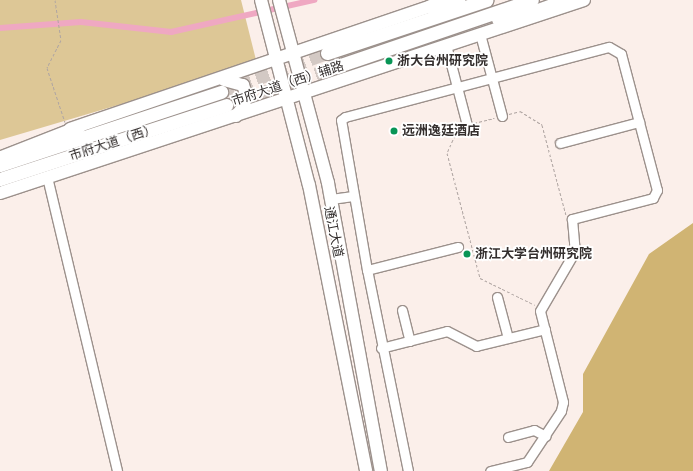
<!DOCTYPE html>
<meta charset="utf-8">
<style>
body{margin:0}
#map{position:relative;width:693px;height:471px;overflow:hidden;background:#fbefea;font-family:"Roboto Condensed","Noto Sans SC",sans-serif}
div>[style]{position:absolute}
.green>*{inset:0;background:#ddc796}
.forest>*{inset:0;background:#d0b473}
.canal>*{height:6px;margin:-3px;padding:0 3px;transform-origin:3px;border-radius:3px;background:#efa8c2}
.highway-tunnel>*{height:13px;margin-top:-6.5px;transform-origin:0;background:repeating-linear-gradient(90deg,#d3c9c4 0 13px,transparent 0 19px)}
.path>*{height:1px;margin-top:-0.5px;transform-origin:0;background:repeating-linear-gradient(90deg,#afa5a2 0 3px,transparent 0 5px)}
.roads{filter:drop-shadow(1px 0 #9c918c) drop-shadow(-1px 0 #9c918c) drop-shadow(0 1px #9c918c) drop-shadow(0 -1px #9c918c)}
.minor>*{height:9px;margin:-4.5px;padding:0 4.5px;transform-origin:4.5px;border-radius:4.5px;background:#fff}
.major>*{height:12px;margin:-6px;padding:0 6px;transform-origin:6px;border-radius:6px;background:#fff}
.highway>*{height:13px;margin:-6.5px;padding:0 6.5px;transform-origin:6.5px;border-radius:6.5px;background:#fff}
.dots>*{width:11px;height:11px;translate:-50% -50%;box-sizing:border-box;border:2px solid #fff;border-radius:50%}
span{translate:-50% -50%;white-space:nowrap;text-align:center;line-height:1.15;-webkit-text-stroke:3.5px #fff;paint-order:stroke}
.poi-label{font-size:13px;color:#342f2e;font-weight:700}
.left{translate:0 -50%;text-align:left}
.street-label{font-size:13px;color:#342f2e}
</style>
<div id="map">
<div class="green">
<i style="clip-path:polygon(0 0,241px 0,257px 64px,0 140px)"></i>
</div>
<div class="forest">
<i style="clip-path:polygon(693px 223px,693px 471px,549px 471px,583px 412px,583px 374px,649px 254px)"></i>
</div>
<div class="canal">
<i style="left:0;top:28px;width:81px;rotate:-4.2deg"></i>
<i style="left:81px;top:22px;width:91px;rotate:6.3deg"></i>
<i style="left:171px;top:32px;width:147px;rotate:-12.6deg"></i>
</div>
<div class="highway-tunnel">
<i style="left:221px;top:92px;width:113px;rotate:-20.2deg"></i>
<i style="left:226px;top:105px;width:112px;rotate:-19.2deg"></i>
</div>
<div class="path">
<i style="left:55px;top:0;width:40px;rotate:81.5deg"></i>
<i style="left:61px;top:40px;width:31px;rotate:117deg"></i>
<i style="left:47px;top:68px;width:57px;rotate:71.6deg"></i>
<i style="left:509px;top:114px;width:11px;rotate:-15deg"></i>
<i style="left:520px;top:111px;width:26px;rotate:32deg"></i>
<i style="left:542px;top:125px;width:93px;rotate:75.1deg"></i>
<i style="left:474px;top:123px;width:21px;rotate:-14deg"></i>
<i style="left:459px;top:126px;width:30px;rotate:114deg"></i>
<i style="left:447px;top:153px;width:129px;rotate:75.2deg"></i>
<i style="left:480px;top:278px;width:61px;rotate:26.1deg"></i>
</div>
<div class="roads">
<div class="minor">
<i style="left:518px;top:15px;width:45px;rotate:-19.7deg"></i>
<i style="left:480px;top:34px;width:85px;rotate:75deg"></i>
<i style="left:446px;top:45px;width:83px;rotate:75.3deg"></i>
<i style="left:560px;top:143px;width:82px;rotate:-14.9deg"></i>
<i style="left:48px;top:181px;width:298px;rotate:76.6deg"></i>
<i style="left:331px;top:199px;width:22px;rotate:-8deg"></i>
<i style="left:367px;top:270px;width:152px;rotate:-99.8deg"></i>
<i style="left:341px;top:120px;width:5px;rotate:-37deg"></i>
<i style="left:345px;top:117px;width:273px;rotate:-14.9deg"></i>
<i style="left:609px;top:47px;width:14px;rotate:30deg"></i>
<i style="left:621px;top:54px;width:141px;rotate:75.2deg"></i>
<i style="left:657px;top:190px;width:9px;rotate:117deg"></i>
<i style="left:653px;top:198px;width:84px;rotate:165.5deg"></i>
<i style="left:572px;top:219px;width:32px;rotate:85deg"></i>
<i style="left:575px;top:251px;width:69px;rotate:120.3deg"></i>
<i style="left:540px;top:311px;width:94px;rotate:75.8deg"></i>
<i style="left:563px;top:402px;width:9px;rotate:103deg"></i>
<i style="left:561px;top:411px;width:61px;rotate:123.7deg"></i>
<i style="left:527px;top:462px;width:38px;rotate:166deg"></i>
<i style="left:497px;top:297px;width:42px;rotate:75deg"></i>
<i style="left:402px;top:310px;width:32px;rotate:76deg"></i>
<i style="left:381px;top:348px;width:68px;rotate:-14.4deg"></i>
<i style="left:447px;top:331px;width:33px;rotate:27deg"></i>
<i style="left:476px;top:346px;width:71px;rotate:-13.8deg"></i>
<i style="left:508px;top:437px;width:27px;rotate:-15deg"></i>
<i style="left:534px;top:430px;width:13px;rotate:27deg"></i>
<i style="left:408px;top:471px;width:205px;rotate:-101.5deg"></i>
<i style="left:367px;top:270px;width:94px;rotate:-14.2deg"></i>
</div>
<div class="major">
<i style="left:261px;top:0;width:191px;rotate:75.5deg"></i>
<i style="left:309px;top:185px;width:292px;rotate:78.7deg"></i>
<i style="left:279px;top:0;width:189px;rotate:75deg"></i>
<i style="left:328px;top:183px;width:293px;rotate:79.6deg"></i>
<i style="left:224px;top:80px;width:20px;rotate:15deg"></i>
<i style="left:243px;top:85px;width:9px;rotate:72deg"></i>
<i style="left:246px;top:94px;width:12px;rotate:99deg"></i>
<i style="left:244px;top:106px;width:13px;rotate:129deg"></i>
<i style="left:70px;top:129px;width:389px;rotate:-18.8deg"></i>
<i style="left:0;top:193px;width:615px;rotate:-18.29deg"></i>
</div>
<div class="highway">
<i style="left:430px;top:6px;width:29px;rotate:-12deg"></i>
<i style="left:498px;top:19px;width:20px;rotate:-11deg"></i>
<i style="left:327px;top:53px;width:168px;rotate:-18.4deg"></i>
<i style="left:332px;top:68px;width:211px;rotate:-18.8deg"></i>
<i style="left:1px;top:157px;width:83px;rotate:-21.3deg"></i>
<i style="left:0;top:165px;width:233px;rotate:-18.3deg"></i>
<i style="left:0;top:179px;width:238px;rotate:-18.1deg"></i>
</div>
</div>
<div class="dots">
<i style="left:389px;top:61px;background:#089556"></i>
<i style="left:394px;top:131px;background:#089556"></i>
<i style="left:467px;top:254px;background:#089556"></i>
</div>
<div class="poi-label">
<span class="left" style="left:397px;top:61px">浙大台州研究院</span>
<span class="left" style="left:402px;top:131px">远洲逸廷酒店</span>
<span class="left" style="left:475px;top:254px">浙江大学台州研究院</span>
</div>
<div class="street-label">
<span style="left:288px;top:84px;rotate:-18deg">市府大道（西）辅路</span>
<span style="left:113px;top:143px;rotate:-18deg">市府大道（西）</span>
<span style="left:333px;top:232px;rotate:79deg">通江大道</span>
</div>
</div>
